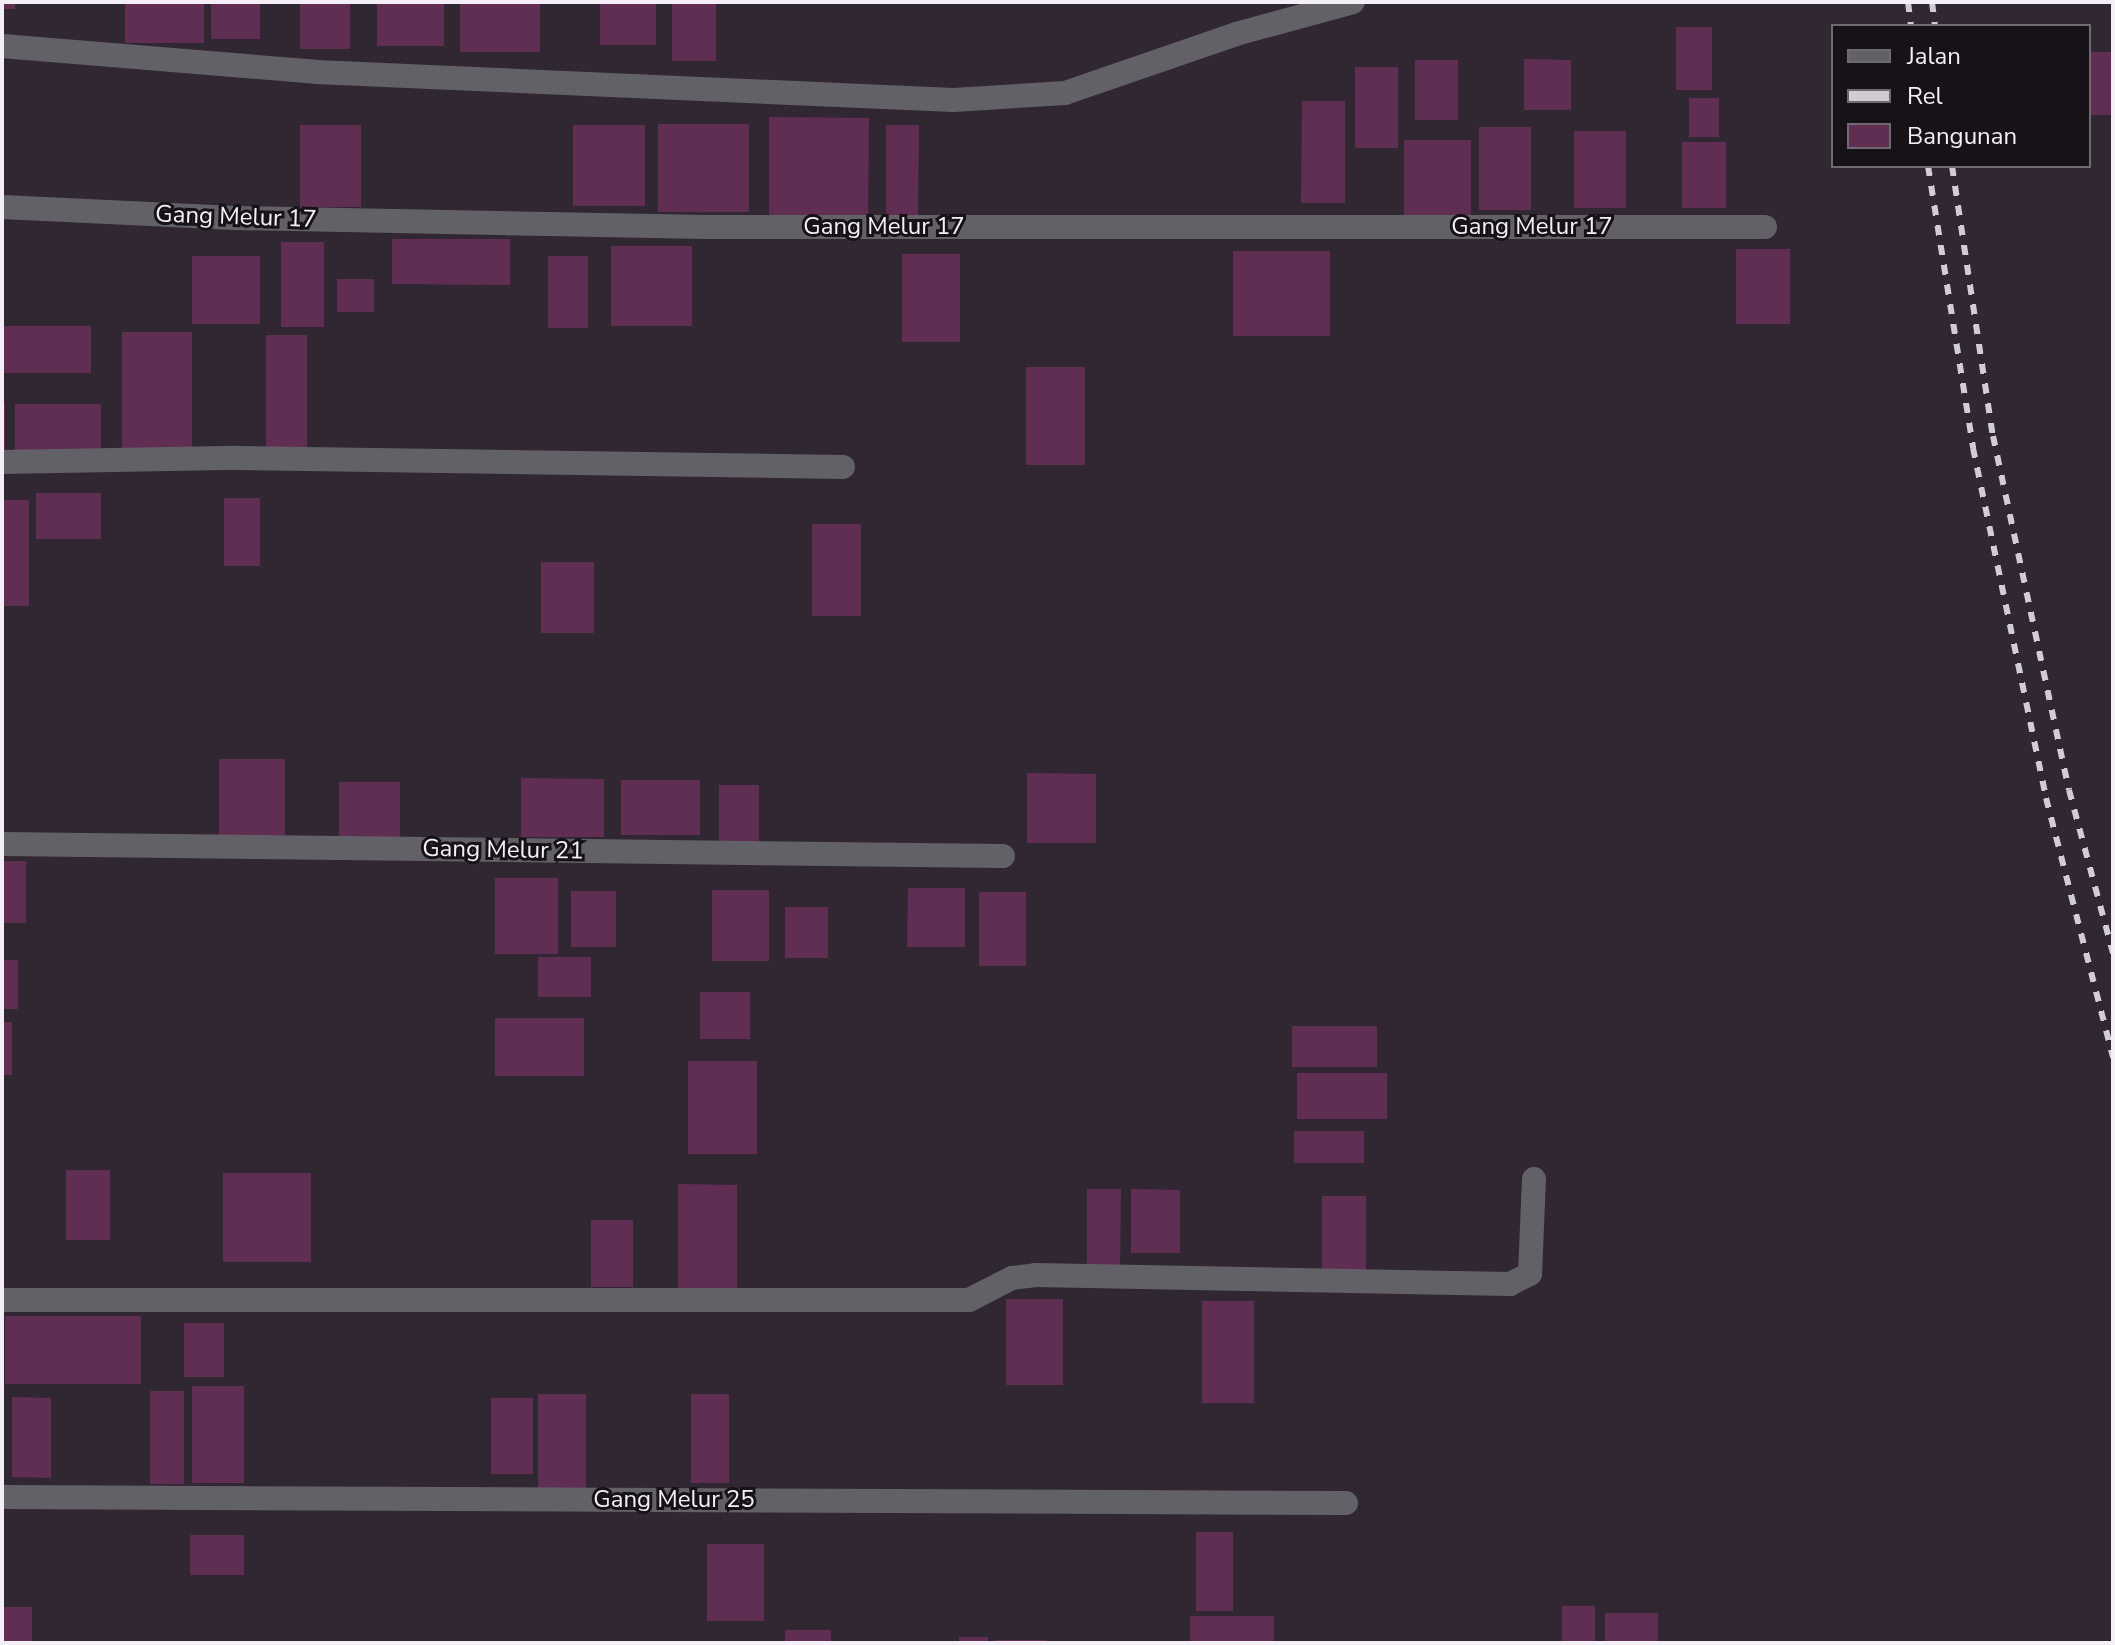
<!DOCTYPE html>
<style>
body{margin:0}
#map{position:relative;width:2115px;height:1645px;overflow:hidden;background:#302733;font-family:"Nunito Sans",sans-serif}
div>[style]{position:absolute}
.building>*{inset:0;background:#602e52}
.minor>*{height:24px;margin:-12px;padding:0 12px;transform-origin:12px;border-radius:12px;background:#636168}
.rail>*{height:6px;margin-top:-3px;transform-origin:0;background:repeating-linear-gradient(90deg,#d2ccd4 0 10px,transparent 0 20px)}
span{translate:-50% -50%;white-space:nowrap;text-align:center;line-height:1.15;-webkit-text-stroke:6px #161217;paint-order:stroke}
.street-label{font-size:24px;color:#f4eff6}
.frame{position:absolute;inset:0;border:4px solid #f4eff6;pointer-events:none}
.legend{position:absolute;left:1831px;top:24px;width:260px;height:144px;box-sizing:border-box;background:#161217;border:2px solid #6f6a70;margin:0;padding:10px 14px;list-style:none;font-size:24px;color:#f4eff6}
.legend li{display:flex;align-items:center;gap:16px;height:40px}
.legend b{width:40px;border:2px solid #6f6a70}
</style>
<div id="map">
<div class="building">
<i style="clip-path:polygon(2px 2px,15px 2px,15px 9px,2px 9px)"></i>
<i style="clip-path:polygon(125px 2px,204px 2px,204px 43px,125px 43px)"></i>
<i style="clip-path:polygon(211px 2px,260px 2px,260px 39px,211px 39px)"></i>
<i style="clip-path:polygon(300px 2px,350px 2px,350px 49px,300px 49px)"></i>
<i style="clip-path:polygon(377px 2px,444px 2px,444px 46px,377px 46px)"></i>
<i style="clip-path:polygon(460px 2px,540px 2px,540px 52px,460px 52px)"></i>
<i style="clip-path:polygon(600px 2px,656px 2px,656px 45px,600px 45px)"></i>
<i style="clip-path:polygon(672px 2px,716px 2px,716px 61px,672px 61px)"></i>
<i style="clip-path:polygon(1676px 27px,1712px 27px,1712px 90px,1676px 90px)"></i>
<i style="clip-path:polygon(2089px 52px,2113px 52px,2113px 115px,2089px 115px)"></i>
<i style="clip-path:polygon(1524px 59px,1571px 60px,1571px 110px,1524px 110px)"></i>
<i style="clip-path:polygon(1415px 60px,1458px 60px,1458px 120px,1415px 120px)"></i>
<i style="clip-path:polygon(1355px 67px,1398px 67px,1398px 148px,1355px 148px)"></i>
<i style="clip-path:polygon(1689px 98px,1719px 98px,1719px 137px,1689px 137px)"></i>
<i style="clip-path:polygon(1302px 101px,1345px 101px,1345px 203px,1301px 203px)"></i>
<i style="clip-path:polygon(769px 117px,869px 118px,868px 220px,769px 220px)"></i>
<i style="clip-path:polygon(658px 124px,749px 124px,749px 212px,658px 212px)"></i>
<i style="clip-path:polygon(300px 125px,361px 125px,361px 207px,300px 207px)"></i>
<i style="clip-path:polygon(573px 125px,645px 125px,645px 206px,573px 206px)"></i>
<i style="clip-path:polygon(886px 125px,919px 125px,918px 217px,886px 217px)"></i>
<i style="clip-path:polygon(1479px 127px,1531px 127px,1531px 210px,1479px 210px)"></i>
<i style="clip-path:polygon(1574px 131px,1626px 131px,1626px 208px,1574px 208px)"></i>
<i style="clip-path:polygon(1404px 140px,1471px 140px,1471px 216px,1404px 216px)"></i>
<i style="clip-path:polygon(1682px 142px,1726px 142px,1726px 208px,1682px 208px)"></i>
<i style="clip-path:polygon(392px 239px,510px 239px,510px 285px,392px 284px)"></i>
<i style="clip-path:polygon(281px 242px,324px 242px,324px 327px,281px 327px)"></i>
<i style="clip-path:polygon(611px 246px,692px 246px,692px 326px,611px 326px)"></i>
<i style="clip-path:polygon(1736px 249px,1790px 249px,1790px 324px,1736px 324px)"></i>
<i style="clip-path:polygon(1233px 251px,1330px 251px,1330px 336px,1233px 336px)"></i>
<i style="clip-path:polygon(902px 254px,960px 254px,960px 342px,902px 342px)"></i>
<i style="clip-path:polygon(192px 256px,260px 256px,260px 324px,192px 324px)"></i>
<i style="clip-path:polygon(548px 256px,588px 256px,588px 328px,548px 328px)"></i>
<i style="clip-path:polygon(337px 279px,374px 279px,374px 312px,337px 312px)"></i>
<i style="clip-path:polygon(2px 326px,91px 326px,91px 373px,2px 373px)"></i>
<i style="clip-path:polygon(122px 332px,192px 332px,192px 451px,122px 451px)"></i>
<i style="clip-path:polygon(266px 335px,307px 335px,307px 452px,266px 452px)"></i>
<i style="clip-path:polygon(1026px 367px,1085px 367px,1085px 465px,1026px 465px)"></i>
<i style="clip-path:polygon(2px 402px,5px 402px,5px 457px,2px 457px)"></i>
<i style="clip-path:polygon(15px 404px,101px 404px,101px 451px,15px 451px)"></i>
<i style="clip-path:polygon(36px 493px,101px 493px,101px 539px,36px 539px)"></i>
<i style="clip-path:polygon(224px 498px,260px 498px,260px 566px,224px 566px)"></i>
<i style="clip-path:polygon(2px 500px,29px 500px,29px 606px,2px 606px)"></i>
<i style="clip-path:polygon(812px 524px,861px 524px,861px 616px,812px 616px)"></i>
<i style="clip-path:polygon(541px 562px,594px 562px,594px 633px,541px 633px)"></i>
<i style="clip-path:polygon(219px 759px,285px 759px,285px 845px,219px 845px)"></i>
<i style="clip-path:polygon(1027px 773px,1096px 774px,1096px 843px,1027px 843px)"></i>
<i style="clip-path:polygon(521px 778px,604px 779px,604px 837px,521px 837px)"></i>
<i style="clip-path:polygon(621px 780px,700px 780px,700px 835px,621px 835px)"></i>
<i style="clip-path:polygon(339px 782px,400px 782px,400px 845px,339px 845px)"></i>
<i style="clip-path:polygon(719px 785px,759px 785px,759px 843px,719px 843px)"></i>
<i style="clip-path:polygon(2px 861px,26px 861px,26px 923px,2px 923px)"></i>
<i style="clip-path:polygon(495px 878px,558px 878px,558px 954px,495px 954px)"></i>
<i style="clip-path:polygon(908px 888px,965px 888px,965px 947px,907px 947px)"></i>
<i style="clip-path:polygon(712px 890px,769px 890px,769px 961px,712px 961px)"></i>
<i style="clip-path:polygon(571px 891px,616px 891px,616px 947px,571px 947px)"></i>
<i style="clip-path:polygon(979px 892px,1026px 892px,1026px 966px,979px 966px)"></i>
<i style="clip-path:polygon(785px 907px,828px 907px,828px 958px,785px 958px)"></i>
<i style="clip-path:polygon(538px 957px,591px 957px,591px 997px,538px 997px)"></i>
<i style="clip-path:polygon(2px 960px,18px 960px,18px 1009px,2px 1009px)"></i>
<i style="clip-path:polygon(700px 992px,750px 992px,750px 1039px,700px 1039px)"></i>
<i style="clip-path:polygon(495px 1018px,584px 1018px,584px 1076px,495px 1076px)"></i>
<i style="clip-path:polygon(2px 1022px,12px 1022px,12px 1075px,2px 1075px)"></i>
<i style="clip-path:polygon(1292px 1026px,1377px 1026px,1377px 1067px,1292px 1067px)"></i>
<i style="clip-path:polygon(688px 1061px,757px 1061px,757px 1154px,688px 1154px)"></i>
<i style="clip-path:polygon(1297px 1073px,1387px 1073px,1387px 1119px,1297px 1119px)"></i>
<i style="clip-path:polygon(1294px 1131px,1364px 1131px,1364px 1163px,1294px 1163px)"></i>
<i style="clip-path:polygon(66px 1170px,110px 1170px,110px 1240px,66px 1240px)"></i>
<i style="clip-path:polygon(223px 1173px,311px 1173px,311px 1262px,223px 1262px)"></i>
<i style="clip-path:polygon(678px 1184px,737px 1185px,737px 1292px,678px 1292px)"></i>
<i style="clip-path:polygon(1087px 1189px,1121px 1189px,1120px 1271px,1087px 1271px)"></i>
<i style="clip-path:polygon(1131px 1189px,1180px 1190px,1180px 1253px,1131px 1253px)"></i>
<i style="clip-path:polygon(1322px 1196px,1366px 1196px,1366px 1275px,1322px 1275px)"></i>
<i style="clip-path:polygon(591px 1220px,633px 1220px,633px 1287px,591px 1287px)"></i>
<i style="clip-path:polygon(1006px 1299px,1063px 1299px,1063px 1385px,1006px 1385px)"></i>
<i style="clip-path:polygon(1202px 1301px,1254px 1301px,1254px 1403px,1202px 1403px)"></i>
<i style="clip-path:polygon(5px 1316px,141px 1316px,141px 1384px,5px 1384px)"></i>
<i style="clip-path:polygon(184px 1323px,224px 1323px,224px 1377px,184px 1377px)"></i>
<i style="clip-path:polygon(192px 1386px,244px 1386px,244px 1483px,192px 1483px)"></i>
<i style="clip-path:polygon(150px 1391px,184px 1391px,184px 1484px,150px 1484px)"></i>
<i style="clip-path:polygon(538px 1394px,586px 1394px,586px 1489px,538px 1489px)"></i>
<i style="clip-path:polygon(691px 1394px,729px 1394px,729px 1483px,691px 1483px)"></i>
<i style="clip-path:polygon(12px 1397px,51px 1398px,51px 1478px,12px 1477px)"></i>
<i style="clip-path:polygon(491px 1398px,533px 1398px,533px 1474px,491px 1474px)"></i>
<i style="clip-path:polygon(1196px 1532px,1233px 1532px,1233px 1611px,1196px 1611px)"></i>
<i style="clip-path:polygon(190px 1535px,244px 1535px,244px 1575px,190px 1575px)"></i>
<i style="clip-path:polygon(707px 1544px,764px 1544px,764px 1621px,707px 1621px)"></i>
<i style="clip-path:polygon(1562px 1606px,1595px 1606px,1595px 1643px,1562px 1643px)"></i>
<i style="clip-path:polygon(2px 1607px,32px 1607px,32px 1643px,2px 1643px)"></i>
<i style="clip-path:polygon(1605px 1613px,1658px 1613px,1658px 1643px,1605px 1643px)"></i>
<i style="clip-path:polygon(1190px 1616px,1274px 1616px,1274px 1643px,1190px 1643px)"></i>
<i style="clip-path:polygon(785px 1630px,831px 1630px,831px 1643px,785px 1643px)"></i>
<i style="clip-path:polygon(959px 1637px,988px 1637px,988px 1643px,959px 1643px)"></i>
<i style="clip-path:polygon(995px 1640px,1046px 1640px,1046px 1643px,995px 1643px)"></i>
</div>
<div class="minor">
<i style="left:2px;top:46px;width:315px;rotate:4.7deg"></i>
<i style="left:316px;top:72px;width:638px;rotate:2.52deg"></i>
<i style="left:953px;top:100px;width:112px;rotate:-3.6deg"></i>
<i style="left:1065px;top:93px;width:181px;rotate:-19deg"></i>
<i style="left:1236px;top:34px;width:121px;rotate:-15.3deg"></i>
<i style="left:2px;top:207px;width:233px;rotate:2.7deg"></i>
<i style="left:235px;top:218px;width:471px;rotate:1.1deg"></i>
<i style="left:706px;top:227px;width:1059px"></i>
<i style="left:2px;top:462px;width:237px;rotate:-1deg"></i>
<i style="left:239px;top:458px;width:604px;rotate:0.85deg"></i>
<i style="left:2px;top:844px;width:1001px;rotate:0.69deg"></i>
<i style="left:2px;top:1300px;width:967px"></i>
<i style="left:969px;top:1300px;width:48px;rotate:-27.1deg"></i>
<i style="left:1012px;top:1278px;width:24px;rotate:-7deg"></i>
<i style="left:1036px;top:1275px;width:474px;rotate:1.1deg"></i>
<i style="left:1510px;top:1284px;width:22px;rotate:-27deg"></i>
<i style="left:1530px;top:1274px;width:95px;rotate:-87.6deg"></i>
<i style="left:2px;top:1497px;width:1344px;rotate:0.26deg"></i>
</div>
<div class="rail">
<i style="left:1908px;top:2px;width:24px;rotate:83deg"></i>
<i style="left:1932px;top:2px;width:24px;rotate:83deg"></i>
<i style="left:1928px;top:166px;width:286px;rotate:80.9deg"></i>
<i style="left:1973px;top:448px;width:358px;rotate:78.2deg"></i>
<i style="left:2046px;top:798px;width:268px;rotate:75.5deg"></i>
<i style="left:1952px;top:166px;width:273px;rotate:81.4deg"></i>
<i style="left:1993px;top:436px;width:362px;rotate:77.9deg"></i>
<i style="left:2069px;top:790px;width:169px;rotate:74.9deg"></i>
</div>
<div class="street-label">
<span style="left:236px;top:217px;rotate:2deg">Gang Melur 17</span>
<span style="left:884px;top:227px">Gang Melur 17</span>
<span style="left:1532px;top:227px">Gang Melur 17</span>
<span style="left:503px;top:850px;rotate:1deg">Gang Melur 21</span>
<span style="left:674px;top:1500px">Gang Melur 25</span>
</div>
<div class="frame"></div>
<ul class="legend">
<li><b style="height:10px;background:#636168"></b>Jalan</li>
<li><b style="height:10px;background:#d2ccd4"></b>Rel</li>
<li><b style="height:22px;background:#602e52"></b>Bangunan</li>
</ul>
</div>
